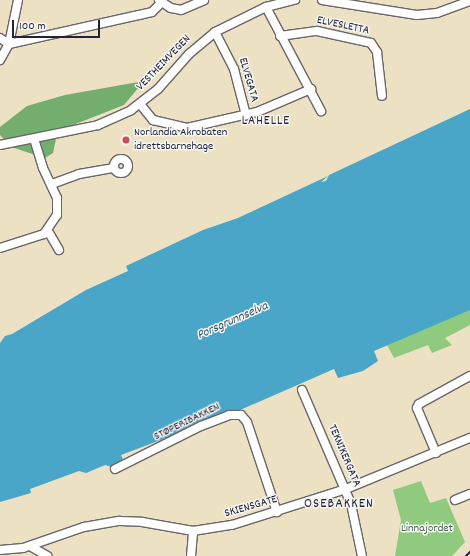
<!DOCTYPE html>
<meta charset="utf-8">
<style>
body{margin:0}
#map{position:relative;width:470px;height:556px;overflow:hidden;background:#ece1c2;font-family:Dekko,sans-serif}
div>[style]{position:absolute}
.green>*{inset:0;background:#8fca7f}
.forest>*{inset:0;background:#73ae6e}
.water>*{inset:0;background:#4aa6c8}
.roads{filter:drop-shadow(1px 0 #69656a) drop-shadow(-1px 0 #69656a) drop-shadow(0 1px #69656a) drop-shadow(0 -1px #69656a)}
.minor>*{height:8px;margin:-4px;padding:0 4px;transform-origin:4px;border-radius:4px;background:#fff}
.minor>.ring{margin:-4px;padding:0;box-sizing:content-box;background:none;border:8px solid #fff;border-radius:50%}
.rail>*{height:2px;margin:-1px;padding:0 1px;transform-origin:1px;border-radius:1px;background:#22223b}
.dots>*{width:11px;height:11px;translate:-50% -50%;box-sizing:border-box;border:2px solid #f6f6f2;border-radius:50%}
span{translate:-50% -50%;white-space:nowrap;text-align:center;line-height:1.15;-webkit-text-stroke:3px #f6f6f2;paint-order:stroke}
.street-label{font-size:12px;color:#22223b}
.poi-label{font-size:12px;color:#22223b}
.left{translate:0 -50%;text-align:left}
.park-label{font-size:12px;color:#485d53}
.neighbourhood-label{font-size:13px;color:#22223b;letter-spacing:1px}
.water-label{font-size:13px;color:#325773;font-style:italic}
.quarter-label{font-size:14px;color:#22223b;letter-spacing:1px}
.scale{position:absolute;left:12px;top:20px;width:88px;height:18px;box-sizing:border-box;border:2px solid #22223b;border-top:0;padding-left:5px;font-size:12px;line-height:14px;white-space:nowrap;color:#22223b;-webkit-text-stroke:3px #f6f6f2;paint-order:stroke}
</style>
<div id="map">
<div class="green">
<i style="clip-path:polygon(470px 307px,470px 325px,445px 338px,452px 345px,432px 353px,428px 345px,394px 358px,386px 343px)"></i>
<i style="clip-path:polygon(421px 481px,430px 503px,446px 498px,465px 542px,452px 556px,395px 556px,401px 520px,393px 490px)"></i>
</div>
<div class="forest">
<i style="clip-path:polygon(144px 81px,124px 105px,63px 129px,56px 139px,53px 153px,45px 158px,11px 147px,0 135px,0 127px,27px 106px,65px 95px)"></i>
</div>
<div class="water">
<i style="clip-path:polygon(470px 109px,470px 310px,374px 351px,378px 361px,363px 371px,338px 378px,334px 369px,240px 410px,121px 455px,124px 462px,112px 467px,105px 465px,86px 473px,79px 471px,30px 489px,31px 493px,0 502px,0 343px,5px 336px,12px 334px,86px 290px,128px 271px,126px 266px,203px 230px,238px 218px,328px 176px,321px 182px,326px 181px,329px 175px)"></i>
</div>
<div class="roads">
<div class="minor">
<i style="left:159px;top:0;width:14px;rotate:34deg"></i>
<i style="left:171px;top:8px;width:10px;rotate:11deg"></i>
<i style="left:181px;top:10px;width:25px;rotate:-23deg"></i>
<i style="left:322px;top:0;width:96px;rotate:9deg"></i>
<i style="left:417px;top:15px;width:20px;rotate:-6deg"></i>
<i style="left:437px;top:13px;width:35px;rotate:-20deg"></i>
<i style="left:266px;top:7px;width:118px;rotate:62.1deg"></i>
<i style="left:215px;top:32px;width:42px;rotate:62.8deg"></i>
<i style="left:234px;top:69px;width:48px;rotate:75.4deg"></i>
<i style="left:280px;top:36px;width:37px;rotate:-8deg"></i>
<i style="left:317px;top:31px;width:55px;rotate:12.5deg"></i>
<i style="left:371px;top:43px;width:11px;rotate:56deg"></i>
<i style="left:377px;top:52px;width:44px;rotate:83.5deg"></i>
<i style="left:0;top:38px;width:11px;rotate:34deg"></i>
<i style="left:9px;top:44px;width:133px;rotate:-12.6deg"></i>
<i style="left:139px;top:15px;width:13px;rotate:-13deg"></i>
<i style="left:152px;top:12px;width:14px;rotate:-45deg"></i>
<i style="left:0;top:60px;width:18px;rotate:-61deg"></i>
<i style="left:9px;top:44px;width:45px;rotate:-78.4deg"></i>
<i style="left:140px;top:104px;width:21px;rotate:51deg"></i>
<i style="left:153px;top:120px;width:35px;rotate:13deg"></i>
<i style="left:187px;top:128px;width:72px;rotate:-12.9deg"></i>
<i style="left:257px;top:112px;width:59px;rotate:-23.1deg"></i>
<i style="left:0;top:145px;width:100px;rotate:-11.5deg"></i>
<i style="left:98px;top:125px;width:36px;rotate:-24deg"></i>
<i style="left:131px;top:110px;width:34px;rotate:-38deg"></i>
<i style="left:158px;top:89px;width:47px;rotate:-48.5deg"></i>
<i style="left:189px;top:54px;width:34px;rotate:-40deg"></i>
<i style="left:215px;top:32px;width:57px;rotate:-26.1deg"></i>
<i style="left:266px;top:7px;width:30px;rotate:-14deg"></i>
<i class="ring" style="left:114px;top:159px;width:6px;height:6px"></i>
<i style="left:52px;top:184px;width:29px;rotate:-20deg"></i>
<i style="left:79px;top:174px;width:34px;rotate:-10deg"></i>
<i style="left:48px;top:231px;width:22px;rotate:60deg"></i>
<i style="left:0;top:248px;width:46px;rotate:-17.7deg"></i>
<i style="left:44px;top:234px;width:23px;rotate:-56deg"></i>
<i style="left:57px;top:215px;width:17px;rotate:-90deg"></i>
<i style="left:57px;top:198px;width:33px;rotate:-115deg"></i>
<i style="left:43px;top:168px;width:30px;rotate:-107deg"></i>
<i style="left:302px;top:390px;width:124px;rotate:66.7deg"></i>
<i style="left:351px;top:504px;width:53px;rotate:78.1deg"></i>
<i style="left:436px;top:453px;width:49px;rotate:-112.9deg"></i>
<i style="left:417px;top:408px;width:4px;rotate:-63deg"></i>
<i style="left:419px;top:404px;width:58px;rotate:-28.8deg"></i>
<i style="left:115px;top:469px;width:96px;rotate:-26.6deg"></i>
<i style="left:201px;top:426px;width:30px;rotate:-21deg"></i>
<i style="left:229px;top:415px;width:12px"></i>
<i style="left:241px;top:415px;width:9px;rotate:49deg"></i>
<i style="left:247px;top:422px;width:95px;rotate:71.6deg"></i>
<i style="left:455px;top:500px;width:16px;rotate:-22deg"></i>
<i style="left:30px;top:546px;width:20px;rotate:30deg"></i>
<i style="left:0;top:550px;width:23px;rotate:-5deg"></i>
<i style="left:23px;top:548px;width:65px;rotate:-19deg"></i>
<i style="left:84px;top:527px;width:36px;rotate:-10deg"></i>
<i style="left:119px;top:521px;width:23px;rotate:2deg"></i>
<i style="left:142px;top:522px;width:52px;rotate:10deg"></i>
<i style="left:193px;top:531px;width:39px;rotate:-9deg"></i>
<i style="left:232px;top:525px;width:120px;rotate:-17.5deg"></i>
<i style="left:346px;top:489px;width:134px;rotate:-22.4deg"></i>
<i style="left:191px;top:556px;width:25px;rotate:-85deg"></i>
</div>
</div>
<div class="rail">
<i style="left:466px;top:556px;width:6px;rotate:-45deg"></i>
</div>
<div class="dots">
<i style="left:126px;top:140px;background:#d1495b"></i>
</div>
<div class="street-label">
<span style="left:343px;top:26px;rotate:12deg">ELVESLETTA</span>
<span style="left:164px;top:63px;rotate:-46deg">VESTHEIMVEGEN</span>
<span style="left:248px;top:80px;rotate:74deg">ELVEGATA</span>
<span style="left:187px;top:422px;rotate:-26deg">STØPERIBAKKEN</span>
<span style="left:344px;top:456px;rotate:67deg">TEKNIKERGATA</span>
<span style="left:251px;top:507px;rotate:-16deg">SKIENSGATE</span>
</div>
<div class="poi-label">
<span class="left" style="left:134px;top:140px">Norlandia Akrobaten<br>idrettsbarnehage</span>
</div>
<div class="park-label">
<span style="left:427px;top:529px">Linnajordet</span>
</div>
<div class="neighbourhood-label">
<span style="left:266px;top:122px">LAHELLE</span>
</div>
<div class="water-label">
<span style="left:233px;top:322px;rotate:-24deg">Porsgrunnselva</span>
</div>
<div class="quarter-label">
<span style="left:339px;top:504px">OSEBAKKEN</span>
</div>
<div class="scale">100 m</div>
</div>
